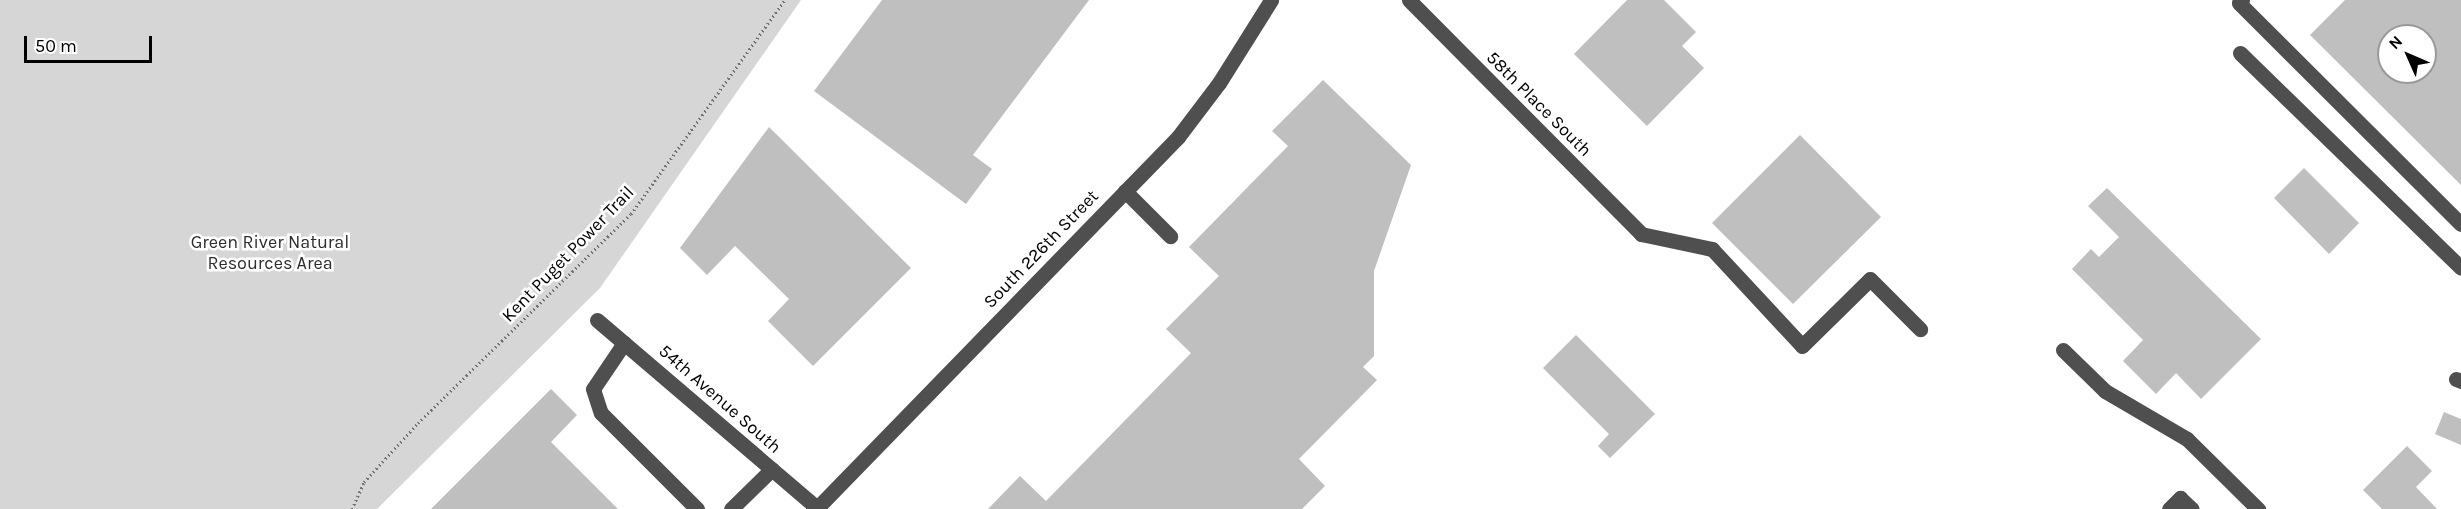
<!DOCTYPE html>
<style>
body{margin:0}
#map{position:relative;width:2461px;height:509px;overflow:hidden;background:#fff;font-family:Karla,sans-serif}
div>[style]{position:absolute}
.green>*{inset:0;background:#d6d6d6}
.building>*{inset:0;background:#bfbfbf}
.path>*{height:3px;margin-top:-1.5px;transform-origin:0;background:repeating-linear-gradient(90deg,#717171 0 1.5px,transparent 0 4.5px)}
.minor>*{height:15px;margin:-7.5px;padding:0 7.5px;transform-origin:7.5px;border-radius:7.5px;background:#4f4f4f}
span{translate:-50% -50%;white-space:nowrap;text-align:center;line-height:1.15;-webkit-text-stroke:5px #fff;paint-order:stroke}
.street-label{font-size:18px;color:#000}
.park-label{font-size:18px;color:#2d2d2d}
.north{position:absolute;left:2377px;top:24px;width:60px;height:60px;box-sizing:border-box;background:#fff;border:2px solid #999;border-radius:50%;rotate:315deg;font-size:16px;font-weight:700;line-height:24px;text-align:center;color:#000}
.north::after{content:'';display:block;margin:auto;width:21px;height:27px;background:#000;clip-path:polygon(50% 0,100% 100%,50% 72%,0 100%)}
.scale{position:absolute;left:24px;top:36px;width:128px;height:27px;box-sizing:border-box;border:3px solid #000;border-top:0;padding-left:8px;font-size:18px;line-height:21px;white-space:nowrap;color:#000;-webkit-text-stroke:4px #fff;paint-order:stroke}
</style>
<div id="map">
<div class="green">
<i style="clip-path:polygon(0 0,801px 0,600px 288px,377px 509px,0 509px)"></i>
</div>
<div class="building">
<i style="clip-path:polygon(882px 0,1089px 0,973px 155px,992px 169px,966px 204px,814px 91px)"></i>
<i style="clip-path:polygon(1627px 0,1664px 0,1696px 32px,1682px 46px,1704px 68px,1647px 126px,1574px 54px)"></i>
<i style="clip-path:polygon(evenodd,2345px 0,2461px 0,2461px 185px,2310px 35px,2345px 0,2389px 36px,2425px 36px,2425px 72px,2389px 72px,2389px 36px)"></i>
<i style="clip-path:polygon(1323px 80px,1411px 165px,1374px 271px,1374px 356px,1363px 367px,1377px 380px,1299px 459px,1325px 486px,1302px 509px,988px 509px,1020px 476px,1046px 501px,1191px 353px,1166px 329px,1219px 276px,1189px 247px,1288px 146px,1272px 131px)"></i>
<i style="clip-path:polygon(769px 127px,911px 268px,813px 366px,768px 321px,789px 299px,735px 246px,707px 275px,680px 248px)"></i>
<i style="clip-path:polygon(1800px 135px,1881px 217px,1793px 304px,1712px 223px)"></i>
<i style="clip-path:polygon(2304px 168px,2359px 223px,2329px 254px,2274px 198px)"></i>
<i style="clip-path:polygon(2107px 188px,2261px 339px,2201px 399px,2176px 373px,2156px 394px,2123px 361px,2143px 340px,2072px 269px,2091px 249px,2099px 257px,2119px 237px,2088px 206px)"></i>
<i style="clip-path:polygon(1576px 335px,1655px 414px,1610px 458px,1598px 446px,1609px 434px,1543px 368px)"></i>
<i style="clip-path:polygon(551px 389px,577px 415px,551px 442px,618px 509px,431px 509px)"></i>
<i style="clip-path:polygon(2444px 412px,2461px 419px,2461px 445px,2435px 434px)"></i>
<i style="clip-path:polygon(2407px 446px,2432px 471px,2416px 487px,2437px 509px,2382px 509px,2363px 490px)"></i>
</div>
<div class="path">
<i style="left:352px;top:509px;width:30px;rotate:-66deg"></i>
<i style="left:364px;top:482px;width:80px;rotate:-47.5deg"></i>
<i style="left:418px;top:423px;width:298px;rotate:-44.5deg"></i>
<i style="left:631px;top:214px;width:264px;rotate:-54.3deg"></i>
</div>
<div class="minor">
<i style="left:1409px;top:0;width:330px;rotate:45.2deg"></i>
<i style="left:1641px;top:234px;width:73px;rotate:11.9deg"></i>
<i style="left:1712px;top:249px;width:132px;rotate:47.1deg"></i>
<i style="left:1802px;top:346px;width:95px;rotate:-44.6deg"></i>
<i style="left:1870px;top:279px;width:71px;rotate:45deg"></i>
<i style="left:2242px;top:0;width:4px;rotate:135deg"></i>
<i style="left:2239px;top:3px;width:313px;rotate:44.9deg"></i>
<i style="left:2240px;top:53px;width:308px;rotate:44.2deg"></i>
<i style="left:1125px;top:191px;width:64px;rotate:45deg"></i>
<i style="left:597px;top:320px;width:291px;rotate:40.5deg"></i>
<i style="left:624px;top:343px;width:55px;rotate:124deg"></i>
<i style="left:593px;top:389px;width:25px;rotate:72deg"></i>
<i style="left:601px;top:413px;width:136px;rotate:45deg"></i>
<i style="left:2063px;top:350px;width:59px;rotate:44.3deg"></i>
<i style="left:2105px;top:391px;width:95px;rotate:30.3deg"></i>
<i style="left:2187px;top:439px;width:100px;rotate:44.6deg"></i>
<i style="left:2456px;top:379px;width:5px;rotate:22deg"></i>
<i style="left:817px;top:508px;width:518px;rotate:-45.78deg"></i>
<i style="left:1178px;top:137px;width:68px;rotate:-52.8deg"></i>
<i style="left:1219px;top:83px;width:98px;rotate:-57.9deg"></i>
<i style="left:731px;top:509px;width:57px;rotate:-44.3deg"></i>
<i style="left:2169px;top:509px;width:16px;rotate:-45deg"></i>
<i style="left:2180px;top:498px;width:16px;rotate:43deg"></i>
</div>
<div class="street-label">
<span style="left:1539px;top:104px;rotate:45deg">58th Place South</span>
<span style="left:1041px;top:249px;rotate:-46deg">South 226th Street</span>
<span style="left:568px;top:254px;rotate:-46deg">Kent Puget Power Trail</span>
<span style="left:720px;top:399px;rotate:41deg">54th Avenue South</span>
</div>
<div class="park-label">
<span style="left:270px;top:253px">Green River Natural<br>Resources Area</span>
</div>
<div class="north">N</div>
<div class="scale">50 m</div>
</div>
